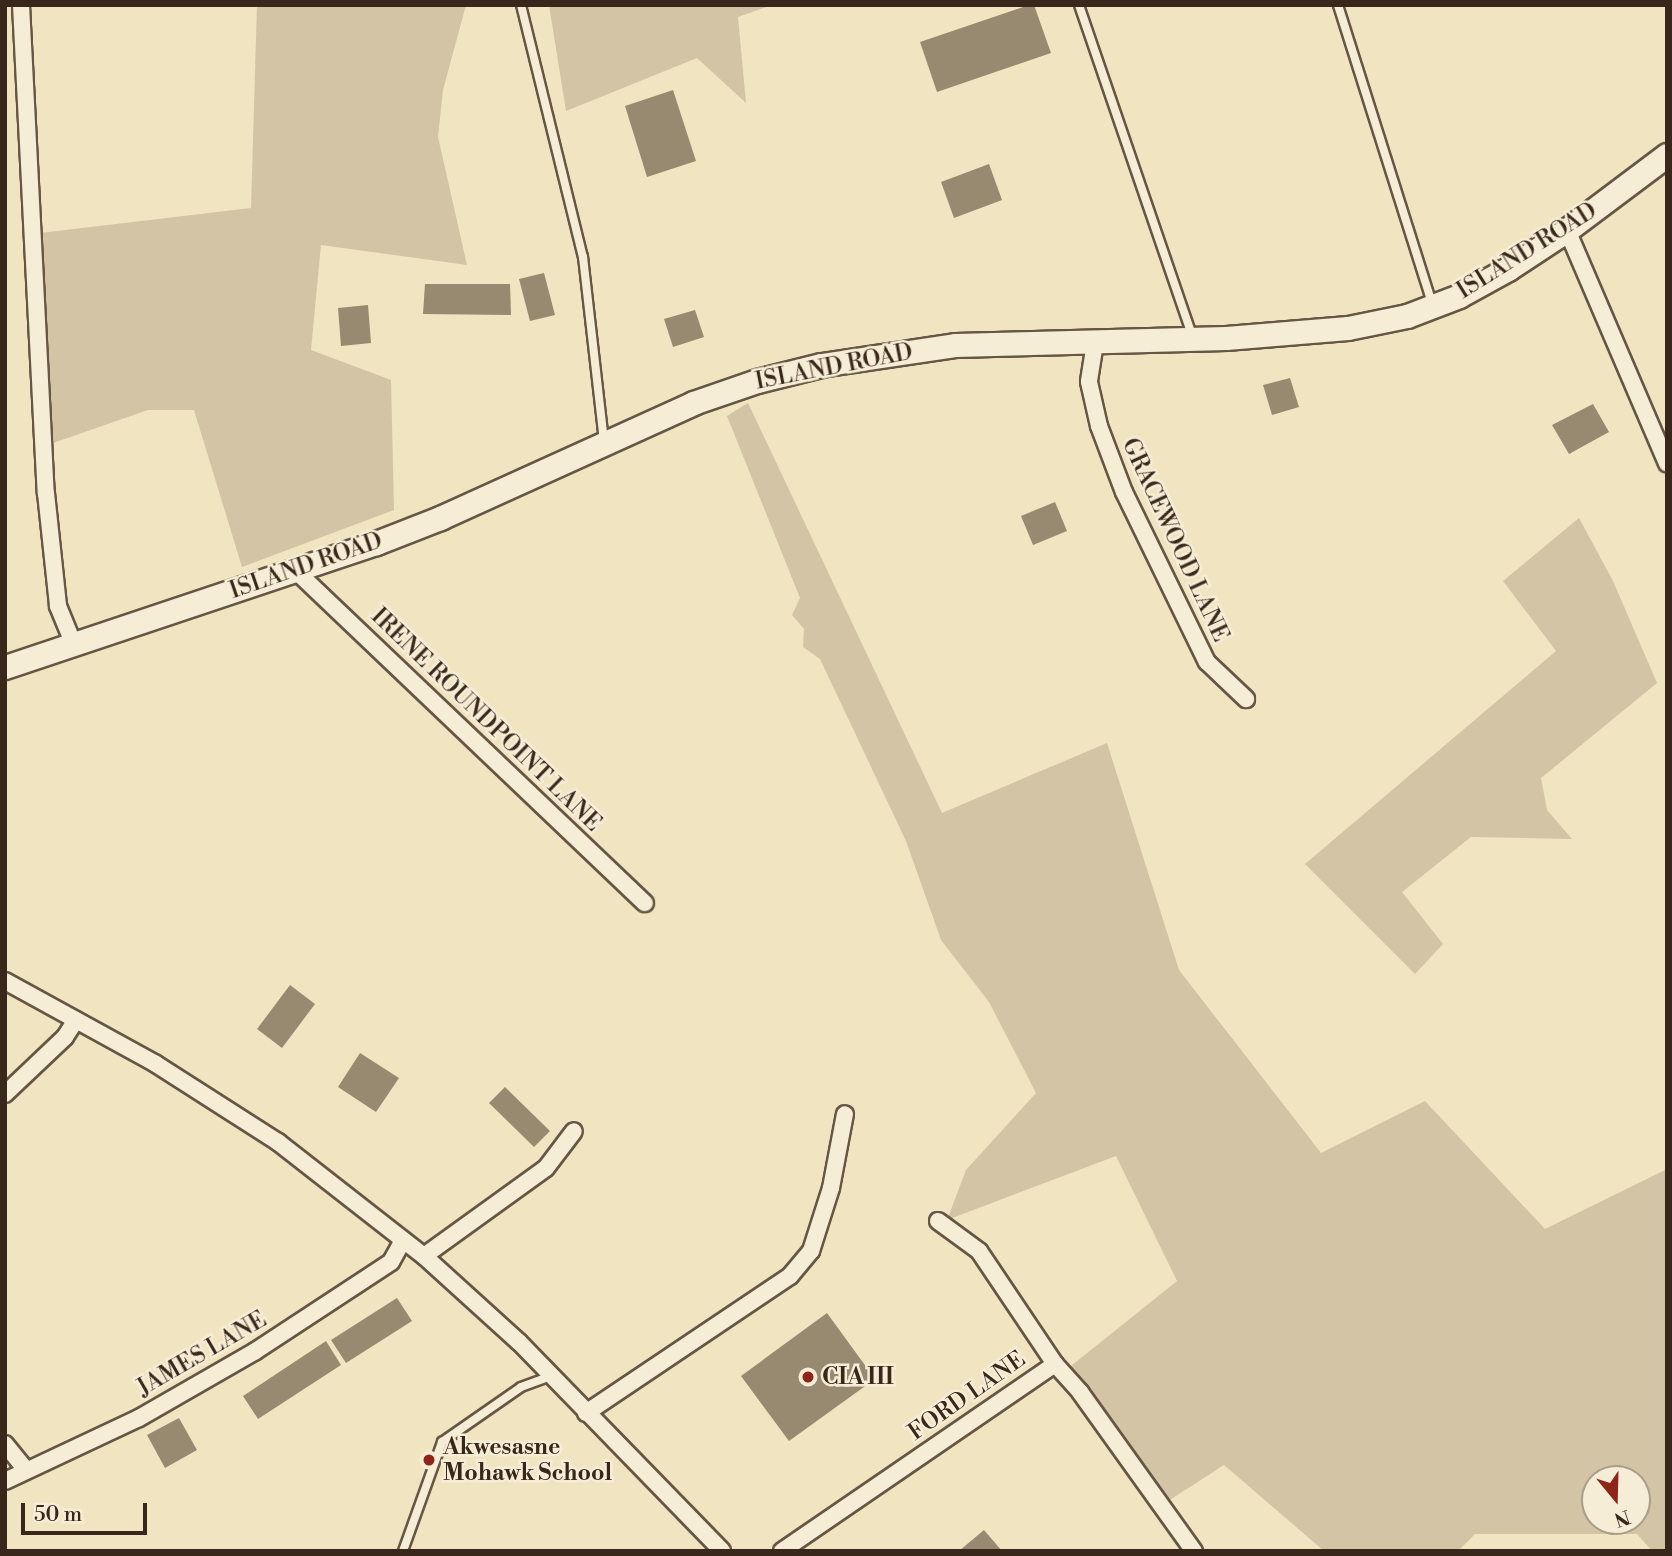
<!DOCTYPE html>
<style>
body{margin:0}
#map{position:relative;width:1672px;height:1556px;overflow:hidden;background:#f1e4c1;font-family:"Libre Bodoni",serif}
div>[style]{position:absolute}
.green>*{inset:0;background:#d2c4a5}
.building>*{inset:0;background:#988971}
.roads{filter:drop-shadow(2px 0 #665644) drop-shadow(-2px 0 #665644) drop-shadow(0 2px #665644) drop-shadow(0 -2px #665644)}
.lane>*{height:8px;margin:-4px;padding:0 4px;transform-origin:4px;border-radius:4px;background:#f6edd7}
.street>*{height:16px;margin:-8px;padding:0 8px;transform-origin:8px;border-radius:8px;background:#f6edd7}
.secondary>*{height:23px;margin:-11.5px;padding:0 11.5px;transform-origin:11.5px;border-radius:11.5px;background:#f6edd7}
.dots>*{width:19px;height:19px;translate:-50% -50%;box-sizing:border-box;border:4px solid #f6edd7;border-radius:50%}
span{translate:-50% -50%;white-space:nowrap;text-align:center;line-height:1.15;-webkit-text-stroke:5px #f6edd7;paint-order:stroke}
.street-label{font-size:23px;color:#38271a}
.poi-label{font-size:23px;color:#38271a;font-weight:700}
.left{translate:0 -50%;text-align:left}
.frame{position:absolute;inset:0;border:7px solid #38271a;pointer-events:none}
.north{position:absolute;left:1581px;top:1465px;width:70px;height:70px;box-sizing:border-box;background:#f6edd7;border:2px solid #aa9e8b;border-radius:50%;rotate:161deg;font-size:19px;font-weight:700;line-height:28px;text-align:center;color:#38271a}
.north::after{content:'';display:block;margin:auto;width:24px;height:32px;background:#8f2418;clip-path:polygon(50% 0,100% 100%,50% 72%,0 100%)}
.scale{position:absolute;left:21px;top:1503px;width:126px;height:32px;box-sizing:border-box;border:4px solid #38271a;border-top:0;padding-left:9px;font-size:21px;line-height:24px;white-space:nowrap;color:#38271a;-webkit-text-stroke:5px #f6edd7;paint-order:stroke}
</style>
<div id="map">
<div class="green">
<i style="clip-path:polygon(257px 5px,466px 5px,443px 90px,438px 137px,467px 265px,321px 245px,311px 350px,391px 380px,394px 510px,242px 567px,194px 410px,148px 410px,53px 443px,40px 233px,251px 208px)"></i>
<i style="clip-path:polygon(549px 5px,772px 5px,738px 17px,746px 103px,697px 58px,566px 111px)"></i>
<i style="clip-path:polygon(evenodd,748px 403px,942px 813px,1107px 743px,1179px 970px,1321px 1153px,1425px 1101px,1545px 1229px,1667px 1169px,1667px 1551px,1652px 1551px,1637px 1534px,1475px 1534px,1458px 1551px,1324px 1551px,1224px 1465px,1165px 1503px,1071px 1366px,1177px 1281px,1116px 1156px,947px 1220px,966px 1170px,1036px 1093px,989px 1002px,941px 940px,906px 841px,820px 659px,803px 647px,804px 629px,792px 615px,800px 598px,727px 416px,748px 403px,1595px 1479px,1637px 1479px,1637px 1521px,1595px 1521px,1595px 1479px)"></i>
<i style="clip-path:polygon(1579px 518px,1613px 581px,1657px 683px,1541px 778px,1547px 810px,1572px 839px,1471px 837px,1402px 892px,1443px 944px,1415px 974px,1305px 864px,1556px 651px,1503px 581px)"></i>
</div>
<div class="building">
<i style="clip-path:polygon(1029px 5px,1034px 5px,1051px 53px,937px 92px,920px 42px)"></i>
<i style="clip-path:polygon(673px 90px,696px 161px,647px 177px,625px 106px)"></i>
<i style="clip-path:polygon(989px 164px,1002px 200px,954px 218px,941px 182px)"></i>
<i style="clip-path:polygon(544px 273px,555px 315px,530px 321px,519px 279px)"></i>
<i style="clip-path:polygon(425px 284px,510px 284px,511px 315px,423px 314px)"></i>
<i style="clip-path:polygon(368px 305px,371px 343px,341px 346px,338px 308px)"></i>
<i style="clip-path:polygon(695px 310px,704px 337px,673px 347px,664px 319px)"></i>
<i style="clip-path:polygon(1290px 378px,1299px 407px,1272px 415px,1263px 385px)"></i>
<i style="clip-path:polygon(1593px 404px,1609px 432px,1569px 454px,1552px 425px)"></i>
<i style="clip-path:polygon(1055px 502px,1067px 531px,1033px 545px,1021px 516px)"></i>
<i style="clip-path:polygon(290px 985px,315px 1004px,282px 1048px,257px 1029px)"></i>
<i style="clip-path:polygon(360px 1053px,399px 1078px,376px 1112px,338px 1087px)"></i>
<i style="clip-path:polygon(505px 1087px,550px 1131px,534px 1147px,489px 1103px)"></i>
<i style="clip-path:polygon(397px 1298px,412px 1321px,346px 1363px,331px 1340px)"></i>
<i style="clip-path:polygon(827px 1313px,875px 1379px,789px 1441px,741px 1376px)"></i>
<i style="clip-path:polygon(326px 1341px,341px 1365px,258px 1419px,243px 1396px)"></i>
<i style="clip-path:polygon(179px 1418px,197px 1450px,165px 1468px,147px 1435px)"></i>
<i style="clip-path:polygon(984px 1530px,1002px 1551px,959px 1551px)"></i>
</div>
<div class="roads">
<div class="lane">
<i style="left:521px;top:5px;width:260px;rotate:76.2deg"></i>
<i style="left:583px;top:257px;width:186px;rotate:83.5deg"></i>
<i style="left:1079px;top:5px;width:349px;rotate:71.1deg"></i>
<i style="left:1338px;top:5px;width:312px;rotate:72.5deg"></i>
<i style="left:403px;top:1551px;width:116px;rotate:-70.3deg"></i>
<i style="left:442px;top:1442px;width:96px;rotate:-34.8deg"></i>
<i style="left:521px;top:1387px;width:32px;rotate:-20deg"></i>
</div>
<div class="street">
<i style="left:21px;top:5px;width:489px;rotate:87.1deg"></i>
<i style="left:46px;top:493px;width:114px;rotate:83.9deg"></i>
<i style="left:58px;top:606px;width:42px;rotate:67.7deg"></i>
<i style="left:1567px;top:230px;width:254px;rotate:66.8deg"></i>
<i style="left:1095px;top:343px;width:39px;rotate:99deg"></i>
<i style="left:1089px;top:382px;width:45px;rotate:77.2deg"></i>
<i style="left:1099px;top:426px;width:71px;rotate:69.3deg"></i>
<i style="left:1124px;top:492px;width:189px;rotate:64deg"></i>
<i style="left:1207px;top:662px;width:54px;rotate:43.5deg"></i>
<i style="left:295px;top:570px;width:483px;rotate:43.6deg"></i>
<i style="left:5px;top:981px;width:172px;rotate:28.8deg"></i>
<i style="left:156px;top:1064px;width:145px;rotate:32.6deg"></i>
<i style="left:278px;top:1142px;width:185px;rotate:38deg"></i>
<i style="left:424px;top:1256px;width:128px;rotate:42.2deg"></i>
<i style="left:519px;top:1342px;width:291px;rotate:45.8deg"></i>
<i style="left:5px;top:1094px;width:83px;rotate:-43.5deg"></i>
<i style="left:65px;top:1037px;width:20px;rotate:-57deg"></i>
<i style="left:938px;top:1221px;width:51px;rotate:36.2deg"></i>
<i style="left:979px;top:1251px;width:136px;rotate:56.1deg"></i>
<i style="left:1055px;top:1364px;width:38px;rotate:48deg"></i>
<i style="left:1080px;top:1392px;width:196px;rotate:54.4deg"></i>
<i style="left:424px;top:1256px;width:150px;rotate:-35.8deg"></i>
<i style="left:546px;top:1168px;width:46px;rotate:-52.9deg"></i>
<i style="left:586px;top:1413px;width:246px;rotate:-33.9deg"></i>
<i style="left:790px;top:1276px;width:33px;rotate:-50deg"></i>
<i style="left:811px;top:1251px;width:66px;rotate:-72.4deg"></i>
<i style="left:831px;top:1188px;width:75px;rotate:-79.3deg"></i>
<i style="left:5px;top:1444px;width:33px;rotate:51deg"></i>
<i style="left:5px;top:1481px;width:148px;rotate:-25.2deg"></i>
<i style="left:139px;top:1418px;width:133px;rotate:-29.9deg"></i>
<i style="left:254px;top:1352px;width:164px;rotate:-33.3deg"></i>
<i style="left:391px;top:1262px;width:25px;rotate:-61deg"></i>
<i style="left:782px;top:1551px;width:331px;rotate:-34.4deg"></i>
</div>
<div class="secondary">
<i style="left:5px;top:667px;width:391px;rotate:-18.5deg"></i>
<i style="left:376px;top:543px;width:69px;rotate:-21.3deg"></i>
<i style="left:440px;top:518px;width:278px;rotate:-24.4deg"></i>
<i style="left:693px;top:403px;width:68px;rotate:-19deg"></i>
<i style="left:757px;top:381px;width:66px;rotate:-14deg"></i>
<i style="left:821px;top:365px;width:135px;rotate:-8.5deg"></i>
<i style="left:955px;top:345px;width:271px;rotate:-1.5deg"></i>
<i style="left:1226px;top:338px;width:122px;rotate:-4.7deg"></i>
<i style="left:1348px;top:328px;width:60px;rotate:-11.5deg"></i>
<i style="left:1407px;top:316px;width:56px;rotate:-21deg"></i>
<i style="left:1459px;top:296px;width:56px;rotate:-28.9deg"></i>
<i style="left:1508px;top:269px;width:71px;rotate:-33.5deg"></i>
<i style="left:1567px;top:230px;width:125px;rotate:-36.9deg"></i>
</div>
</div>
<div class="dots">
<i style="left:808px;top:1377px;background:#8f2418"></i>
<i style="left:429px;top:1460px;background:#8f2418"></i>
</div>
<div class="street-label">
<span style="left:1527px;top:251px;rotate:-32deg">ISLAND ROAD</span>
<span style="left:834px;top:367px;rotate:-11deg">ISLAND ROAD</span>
<span style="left:1175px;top:540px;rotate:65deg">GRACEWOOD LANE</span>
<span style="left:306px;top:566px;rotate:-19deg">ISLAND ROAD</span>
<span style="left:486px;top:720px;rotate:44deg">IRENE ROUNDPOINT LANE</span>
<span style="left:202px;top:1354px;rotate:-30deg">JAMES LANE</span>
<span style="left:967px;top:1396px;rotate:-35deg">FORD LANE</span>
</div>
<div class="poi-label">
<span class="left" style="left:822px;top:1377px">CIA III</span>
<span class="left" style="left:443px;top:1460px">Akwesasne<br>Mohawk School</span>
</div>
<div class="frame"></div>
<div class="north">N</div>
<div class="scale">50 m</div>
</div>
